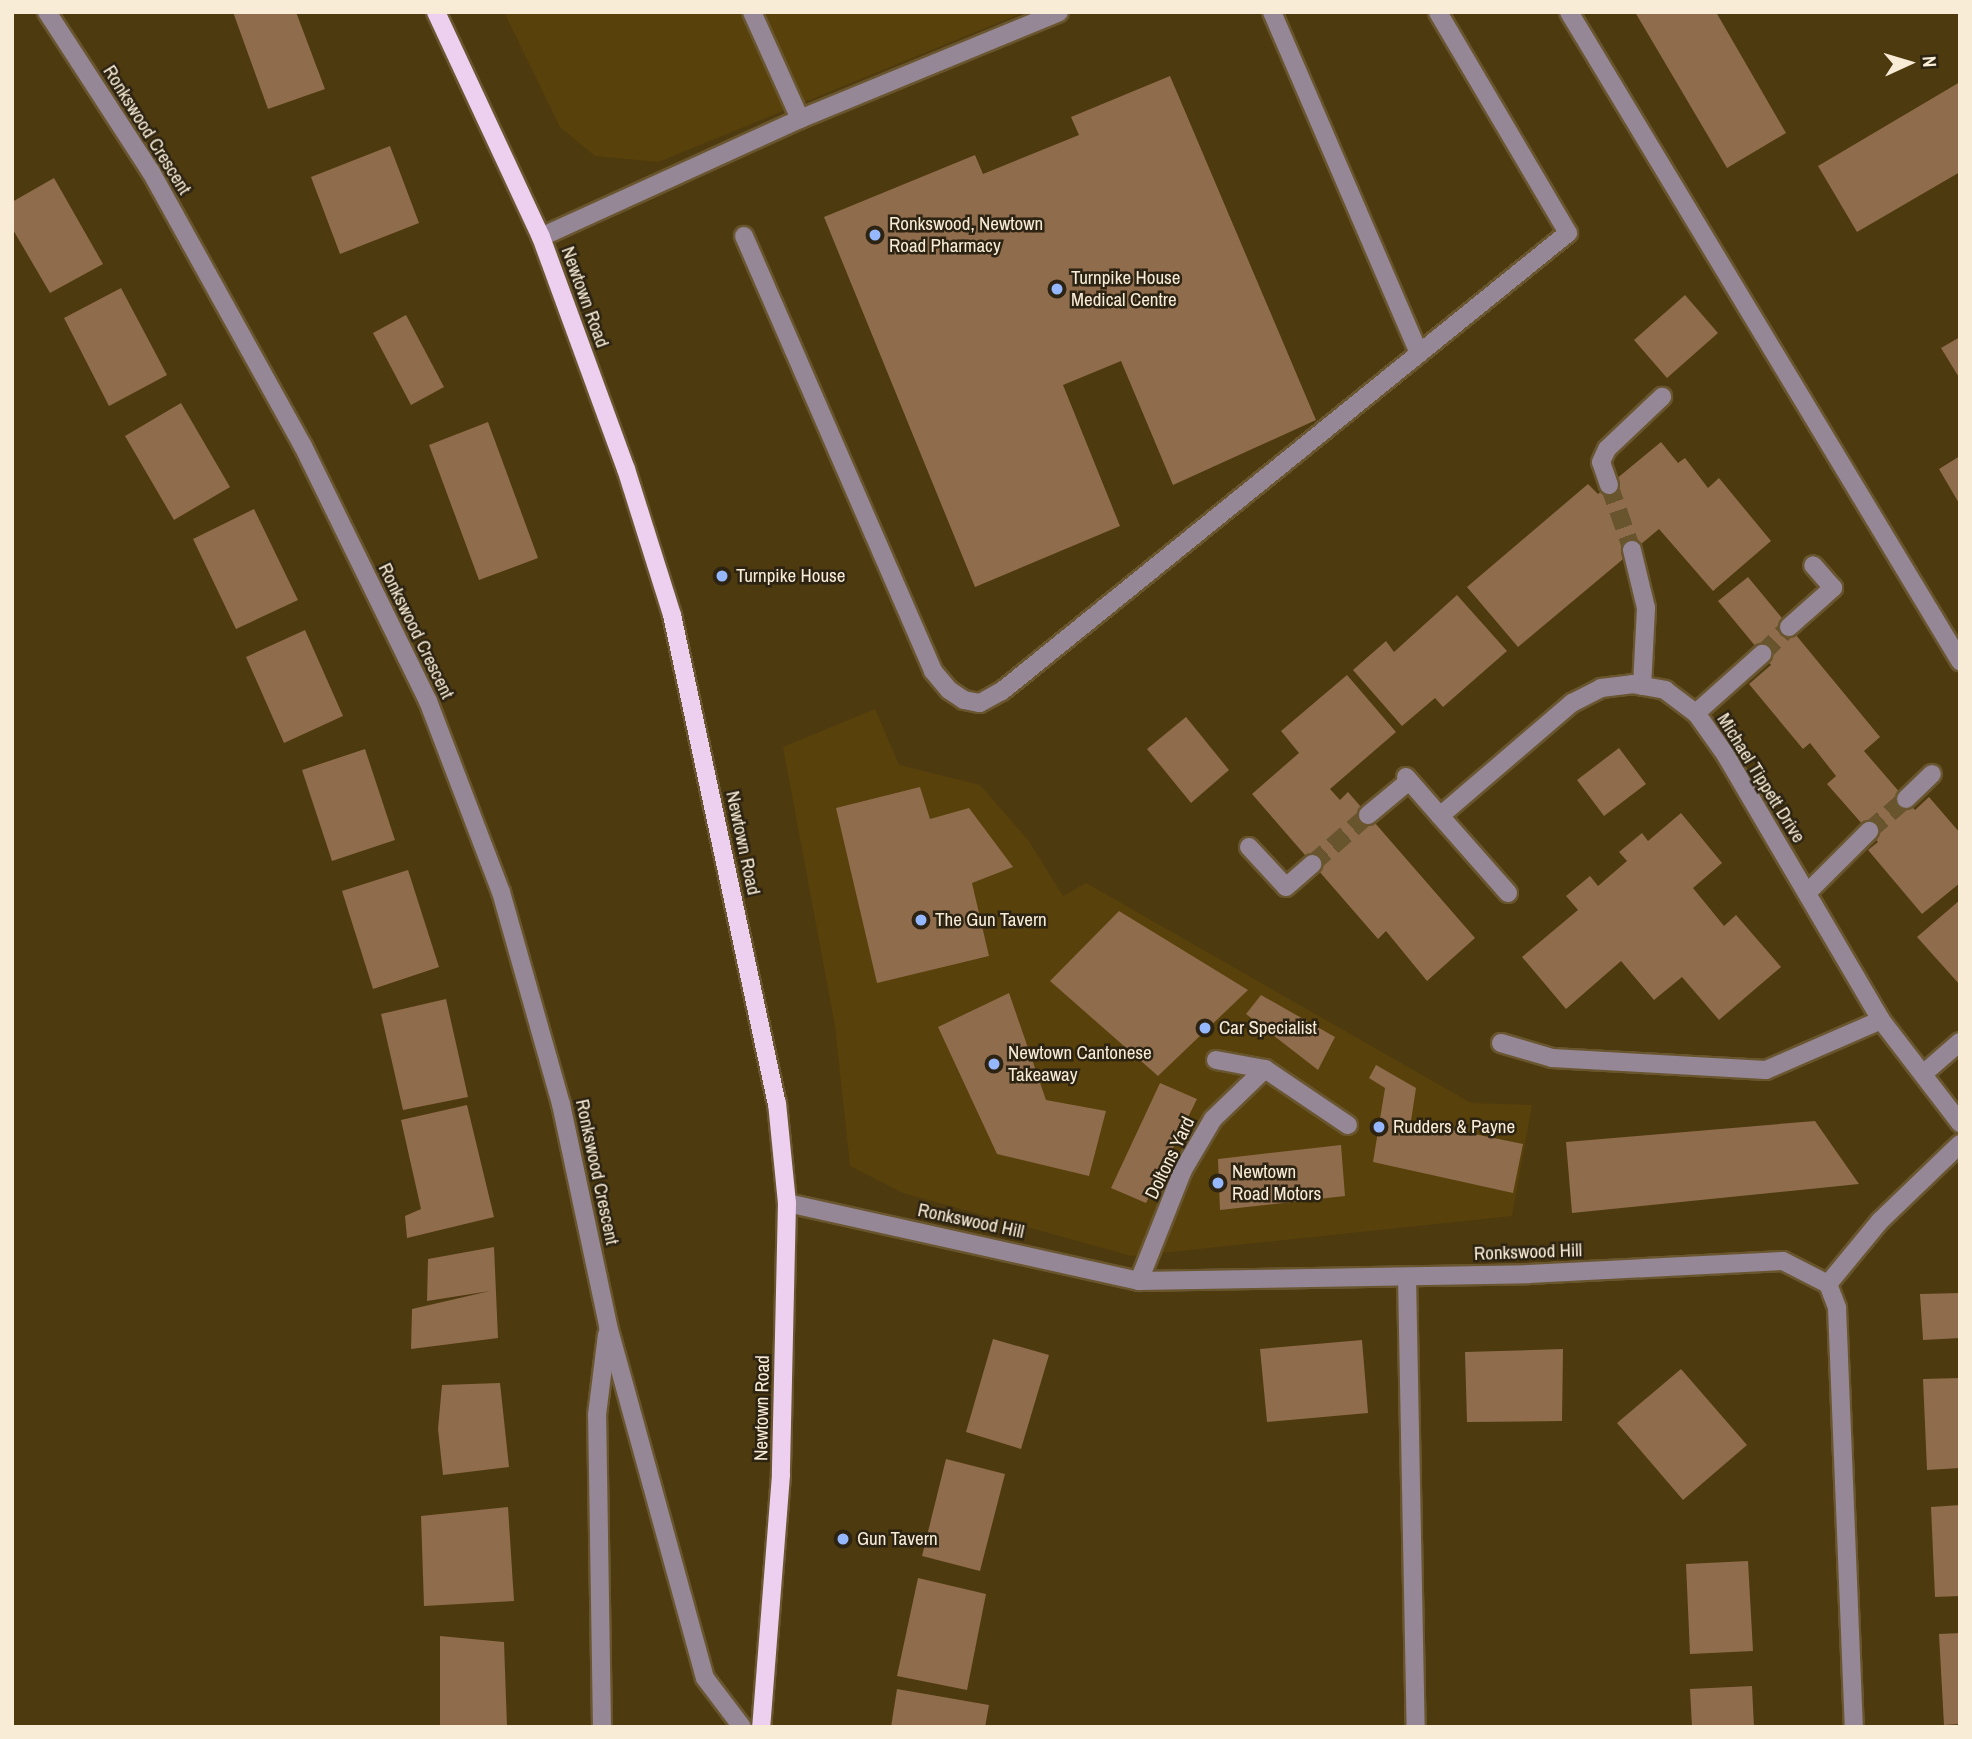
<!DOCTYPE html>
<style>
body{margin:0}
#map{position:relative;width:1972px;height:1739px;overflow:hidden;background:#4e3a0f;font-family:"Archivo Narrow",sans-serif}
div>[style]{position:absolute}
.built>*{inset:0;background:#58410a}
.building>*{inset:0;background:#8f6c4c}
.minor-tunnel>*{height:18px;margin-top:-9px;transform-origin:0;background:repeating-linear-gradient(90deg,#68552d 0 18px,transparent 0 27px)}
.roads{filter:drop-shadow(2px 0 #69562f) drop-shadow(-2px 0 #69562f) drop-shadow(0 2px #69562f) drop-shadow(0 -2px #69562f)}
.minor>*{height:18px;margin:-9px;padding:0 9px;transform-origin:9px;border-radius:9px;background:#968797}
.major>*{height:18px;margin:-9px;padding:0 9px;transform-origin:9px;border-radius:9px;background:#edcff0}
.dots>*{width:19px;height:19px;translate:-50% -50%;box-sizing:border-box;border:4px solid #2c2312;border-radius:50%}
span{translate:-50% -50%;white-space:nowrap;text-align:center;line-height:1.15;-webkit-text-stroke:5px #2c2312;paint-order:stroke}
.street-label{font-size:19px;color:#f8ecd6}
.poi-label{font-size:19px;color:#f8ecd6}
.left{translate:0 -50%;text-align:left}
.frame{position:absolute;inset:0;border:14px solid #f8ecd6;pointer-events:none}
.north{position:absolute;left:1874px;top:28px;width:70px;height:70px;-webkit-text-stroke:5px #2c2312;paint-order:stroke;rotate:86deg;font-size:19px;font-weight:700;line-height:28px;text-align:center;color:#f8ecd6}
.north::after{content:'';display:block;margin:auto;width:24px;height:32px;background:#f8ecd6;clip-path:polygon(50% 0,100% 100%,50% 72%,0 100%)}
</style>
<div id="map">
<div class="built">
<i style="clip-path:polygon(504px 12px,1025px 12px,658px 162px,595px 156px,560px 127px)"></i>
<i style="clip-path:polygon(875px 709px,899px 765px,980px 785px,1028px 840px,1063px 896px,1086px 883px,1471px 1103px,1532px 1105px,1512px 1216px,1132px 1256px,903px 1193px,850px 1166px,835px 1026px,783px 747px)"></i>
</div>
<div class="building">
<i style="clip-path:polygon(233px 12px,296px 12px,325px 89px,268px 109px)"></i>
<i style="clip-path:polygon(1635px 12px,1716px 12px,1786px 133px,1727px 168px)"></i>
<i style="clip-path:polygon(1170px 76px,1316px 420px,1173px 485px,1121px 361px,1063px 385px,1120px 526px,975px 587px,824px 217px,975px 155px,983px 174px,1079px 135px,1071px 117px)"></i>
<i style="clip-path:polygon(1960px 82px,1960px 172px,1857px 232px,1818px 166px)"></i>
<i style="clip-path:polygon(390px 146px,419px 223px,340px 254px,311px 177px)"></i>
<i style="clip-path:polygon(54px 178px,103px 264px,50px 293px,12px 228px,12px 202px)"></i>
<i style="clip-path:polygon(121px 288px,167px 375px,109px 406px,64px 318px)"></i>
<i style="clip-path:polygon(1685px 295px,1718px 333px,1667px 378px,1634px 340px)"></i>
<i style="clip-path:polygon(406px 315px,444px 387px,411px 405px,373px 333px)"></i>
<i style="clip-path:polygon(1960px 337px,1960px 379px,1941px 348px)"></i>
<i style="clip-path:polygon(181px 403px,230px 487px,174px 520px,125px 436px)"></i>
<i style="clip-path:polygon(488px 422px,538px 558px,479px 580px,429px 445px)"></i>
<i style="clip-path:polygon(1661px 442px,1678px 463px,1685px 458px,1708px 488px,1719px 478px,1771px 541px,1713px 591px,1659px 529px,1518px 647px,1467px 587px,1588px 484px,1598px 494px)"></i>
<i style="clip-path:polygon(1960px 456px,1960px 505px,1939px 469px)"></i>
<i style="clip-path:polygon(254px 509px,298px 600px,236px 629px,193px 539px)"></i>
<i style="clip-path:polygon(1748px 577px,1880px 737px,1864px 751px,1915px 810px,1929px 797px,1960px 833px,1960px 883px,1922px 914px,1868px 850px,1878px 842px,1827px 784px,1836px 776px,1810px 743px,1803px 749px,1749px 684px,1771px 665px,1718px 601px)"></i>
<i style="clip-path:polygon(1457px 595px,1507px 651px,1443px 707px,1435px 698px,1402px 726px,1353px 670px,1386px 641px,1394px 652px)"></i>
<i style="clip-path:polygon(305px 630px,343px 716px,284px 743px,246px 657px)"></i>
<i style="clip-path:polygon(1347px 675px,1396px 732px,1330px 789px,1340px 800px,1348px 792px,1475px 938px,1427px 981px,1386px 931px,1378px 939px,1252px 794px,1299px 753px,1281px 731px)"></i>
<i style="clip-path:polygon(1186px 717px,1229px 770px,1191px 803px,1147px 749px)"></i>
<i style="clip-path:polygon(1619px 748px,1646px 784px,1604px 816px,1577px 780px)"></i>
<i style="clip-path:polygon(365px 749px,395px 840px,332px 861px,302px 770px)"></i>
<i style="clip-path:polygon(920px 787px,930px 819px,969px 808px,1013px 867px,972px 883px,989px 956px,877px 983px,836px 808px)"></i>
<i style="clip-path:polygon(1681px 813px,1722px 863px,1693px 888px,1724px 926px,1736px 915px,1781px 967px,1719px 1020px,1682px 977px,1654px 1000px,1621px 961px,1566px 1009px,1522px 957px,1578px 910px,1566px 896px,1590px 876px,1598px 886px,1627px 861px,1619px 852px,1642px 833px,1648px 841px)"></i>
<i style="clip-path:polygon(408px 870px,439px 967px,373px 989px,342px 891px)"></i>
<i style="clip-path:polygon(1960px 900px,1960px 985px,1917px 937px)"></i>
<i style="clip-path:polygon(1119px 911px,1248px 990px,1158px 1076px,1050px 981px)"></i>
<i style="clip-path:polygon(1009px 993px,1046px 1100px,1106px 1111px,1089px 1176px,997px 1154px,938px 1027px)"></i>
<i style="clip-path:polygon(1261px 995px,1335px 1037px,1318px 1070px,1246px 1014px)"></i>
<i style="clip-path:polygon(446px 999px,468px 1097px,403px 1110px,381px 1014px)"></i>
<i style="clip-path:polygon(1376px 1065px,1416px 1088px,1411px 1121px,1523px 1144px,1513px 1193px,1373px 1162px,1385px 1088px,1369px 1078px)"></i>
<i style="clip-path:polygon(1160px 1083px,1197px 1099px,1146px 1203px,1111px 1188px)"></i>
<i style="clip-path:polygon(467px 1105px,494px 1217px,407px 1238px,405px 1216px,421px 1209px,401px 1120px)"></i>
<i style="clip-path:polygon(1815px 1121px,1859px 1184px,1572px 1213px,1566px 1142px)"></i>
<i style="clip-path:polygon(1341px 1145px,1345px 1196px,1220px 1210px,1218px 1159px)"></i>
<i style="clip-path:polygon(494px 1247px,498px 1338px,411px 1349px,412px 1309px,490px 1291px,427px 1301px,428px 1259px)"></i>
<i style="clip-path:polygon(1960px 1293px,1960px 1338px,1923px 1340px,1920px 1294px)"></i>
<i style="clip-path:polygon(993px 1339px,1049px 1355px,1021px 1449px,966px 1432px)"></i>
<i style="clip-path:polygon(1362px 1340px,1368px 1413px,1267px 1422px,1260px 1349px)"></i>
<i style="clip-path:polygon(1563px 1349px,1562px 1421px,1467px 1422px,1465px 1352px)"></i>
<i style="clip-path:polygon(1681px 1369px,1747px 1445px,1683px 1500px,1617px 1423px)"></i>
<i style="clip-path:polygon(1960px 1378px,1960px 1468px,1927px 1470px,1923px 1379px)"></i>
<i style="clip-path:polygon(500px 1383px,509px 1467px,443px 1475px,438px 1429px,442px 1385px)"></i>
<i style="clip-path:polygon(946px 1459px,1005px 1474px,980px 1571px,922px 1556px)"></i>
<i style="clip-path:polygon(1960px 1505px,1960px 1596px,1935px 1597px,1931px 1507px)"></i>
<i style="clip-path:polygon(508px 1507px,514px 1601px,424px 1606px,421px 1516px)"></i>
<i style="clip-path:polygon(1748px 1561px,1753px 1651px,1690px 1654px,1686px 1564px)"></i>
<i style="clip-path:polygon(918px 1578px,986px 1594px,967px 1690px,897px 1676px)"></i>
<i style="clip-path:polygon(1960px 1633px,1960px 1724px,1944px 1725px,1939px 1634px)"></i>
<i style="clip-path:polygon(440px 1636px,504px 1642px,507px 1727px,440px 1727px)"></i>
<i style="clip-path:polygon(1752px 1686px,1754px 1727px,1692px 1727px,1690px 1689px)"></i>
<i style="clip-path:polygon(897px 1689px,989px 1705px,985px 1727px,891px 1727px)"></i>
</div>
<div class="minor-tunnel">
<i style="left:1609px;top:485px;width:69px;rotate:70.5deg"></i>
<i style="left:1762px;top:654px;width:38px;rotate:-45deg"></i>
<i style="left:1869px;top:831px;width:49px;rotate:-40.9deg"></i>
<i style="left:1312px;top:864px;width:74px;rotate:-41.2deg"></i>
</div>
<div class="roads">
<div class="minor">
<i style="left:47px;top:12px;width:191px;rotate:57deg"></i>
<i style="left:151px;top:172px;width:313px;rotate:61deg"></i>
<i style="left:303px;top:446px;width:284px;rotate:63.9deg"></i>
<i style="left:428px;top:701px;width:204px;rotate:69.1deg"></i>
<i style="left:501px;top:892px;width:220px;rotate:74.2deg"></i>
<i style="left:561px;top:1104px;width:227px;rotate:78deg"></i>
<i style="left:608px;top:1326px;width:365px;rotate:74.6deg"></i>
<i style="left:705px;top:1678px;width:61px;rotate:52.9deg"></i>
<i style="left:752px;top:12px;width:117px;rotate:65.8deg"></i>
<i style="left:1272px;top:12px;width:372px;rotate:66.7deg"></i>
<i style="left:1569px;top:12px;width:758px;rotate:58.93deg"></i>
<i style="left:744px;top:236px;width:474px;rotate:66.5deg"></i>
<i style="left:933px;top:671px;width:25px;rotate:50deg"></i>
<i style="left:949px;top:690px;width:18px;rotate:34deg"></i>
<i style="left:964px;top:700px;width:16px;rotate:11deg"></i>
<i style="left:980px;top:703px;width:25px;rotate:-29deg"></i>
<i style="left:1002px;top:691px;width:728px;rotate:-38.98deg"></i>
<i style="left:1568px;top:233px;width:256px;rotate:-120.5deg"></i>
<i style="left:541px;top:237px;width:285px;rotate:-24.5deg"></i>
<i style="left:800px;top:119px;width:280px;rotate:-22.4deg"></i>
<i style="left:1609px;top:485px;width:24px;rotate:-109deg"></i>
<i style="left:1601px;top:462px;width:14px;rotate:-65deg"></i>
<i style="left:1607px;top:449px;width:76px;rotate:-43.4deg"></i>
<i style="left:1632px;top:550px;width:60px;rotate:76.4deg"></i>
<i style="left:1646px;top:608px;width:78px;rotate:92.9deg"></i>
<i style="left:1789px;top:627px;width:59px;rotate:-41.6deg"></i>
<i style="left:1833px;top:588px;width:30px;rotate:-131deg"></i>
<i style="left:1696px;top:713px;width:89px;rotate:-41.8deg"></i>
<i style="left:1406px;top:777px;width:52px;rotate:48.9deg"></i>
<i style="left:1906px;top:799px;width:36px;rotate:-44deg"></i>
<i style="left:1368px;top:815px;width:53px;rotate:-39.7deg"></i>
<i style="left:1249px;top:847px;width:54px;rotate:47.2deg"></i>
<i style="left:1286px;top:887px;width:35px;rotate:-41deg"></i>
<i style="left:1508px;top:893px;width:103px;rotate:-131.4deg"></i>
<i style="left:1440px;top:816px;width:174px;rotate:-40.6deg"></i>
<i style="left:1572px;top:703px;width:33px;rotate:-27deg"></i>
<i style="left:1601px;top:688px;width:31px;rotate:-7deg"></i>
<i style="left:1632px;top:684px;width:34px;rotate:10deg"></i>
<i style="left:1665px;top:690px;width:39px;rotate:37deg"></i>
<i style="left:1696px;top:713px;width:50px;rotate:54.7deg"></i>
<i style="left:1725px;top:754px;width:308px;rotate:59.6deg"></i>
<i style="left:1881px;top:1020px;width:130px;rotate:52.5deg"></i>
<i style="left:1807px;top:893px;width:88px;rotate:-45deg"></i>
<i style="left:1501px;top:1043px;width:53px;rotate:16.4deg"></i>
<i style="left:1552px;top:1058px;width:214px;rotate:3.2deg"></i>
<i style="left:1766px;top:1070px;width:125px;rotate:-23.5deg"></i>
<i style="left:1216px;top:1060px;width:50px;rotate:10.4deg"></i>
<i style="left:1265px;top:1069px;width:100px;rotate:34deg"></i>
<i style="left:1923px;top:1074px;width:49px;rotate:-40.9deg"></i>
<i style="left:787px;top:1203px;width:361px;rotate:12.5deg"></i>
<i style="left:1139px;top:1281px;width:389px;rotate:-1deg"></i>
<i style="left:1528px;top:1274px;width:255px;rotate:-2.9deg"></i>
<i style="left:1783px;top:1261px;width:51px;rotate:27.1deg"></i>
<i style="left:1828px;top:1284px;width:26px;rotate:69deg"></i>
<i style="left:1837px;top:1308px;width:419px;rotate:87.7deg"></i>
<i style="left:1407px;top:1277px;width:450px;rotate:88.9deg"></i>
<i style="left:1139px;top:1281px;width:119px;rotate:-68.4deg"></i>
<i style="left:1183px;top:1170px;width:59px;rotate:-59.5deg"></i>
<i style="left:1213px;top:1119px;width:72px;rotate:-43.9deg"></i>
<i style="left:1828px;top:1284px;width:82px;rotate:-50.5deg"></i>
<i style="left:1880px;top:1221px;width:111px;rotate:-43.9deg"></i>
<i style="left:602px;top:1727px;width:312px;rotate:-90.9deg"></i>
<i style="left:597px;top:1415px;width:81px;rotate:-82.9deg"></i>
</div>
<div class="major">
<i style="left:436px;top:12px;width:248px;rotate:65deg"></i>
<i style="left:541px;top:237px;width:247px;rotate:69.9deg"></i>
<i style="left:626px;top:469px;width:153px;rotate:72.5deg"></i>
<i style="left:672px;top:615px;width:499px;rotate:77.9deg"></i>
<i style="left:777px;top:1103px;width:100px;rotate:84.3deg"></i>
<i style="left:787px;top:1203px;width:272px;rotate:91.3deg"></i>
<i style="left:781px;top:1475px;width:253px;rotate:94.5deg"></i>
</div>
</div>
<div class="dots">
<i style="left:875px;top:235px;background:#94b7fd"></i>
<i style="left:1057px;top:289px;background:#94b7fd"></i>
<i style="left:722px;top:576px;background:#94b7fd"></i>
<i style="left:921px;top:920px;background:#94b7fd"></i>
<i style="left:1205px;top:1028px;background:#94b7fd"></i>
<i style="left:994px;top:1064px;background:#94b7fd"></i>
<i style="left:1379px;top:1127px;background:#94b7fd"></i>
<i style="left:1218px;top:1183px;background:#94b7fd"></i>
<i style="left:843px;top:1539px;background:#94b7fd"></i>
</div>
<div class="street-label">
<span style="left:147px;top:130px;rotate:58deg">Ronkswood Crescent</span>
<span style="left:585px;top:297px;rotate:70deg">Newtown Road</span>
<span style="left:416px;top:631px;rotate:64deg">Ronkswood Crescent</span>
<span style="left:1761px;top:778px;rotate:58deg">Michael Tippett Drive</span>
<span style="left:743px;top:843px;rotate:78deg">Newtown Road</span>
<span style="left:1170px;top:1158px;rotate:-64deg">Doltons Yard</span>
<span style="left:597px;top:1172px;rotate:78deg">Ronkswood Crescent</span>
<span style="left:971px;top:1221px;rotate:12deg">Ronkswood Hill</span>
<span style="left:1528px;top:1252px;rotate:-2deg">Ronkswood Hill</span>
<span style="left:762px;top:1408px;rotate:-89deg">Newtown Road</span>
</div>
<div class="poi-label">
<span class="left" style="left:889px;top:235px">Ronkswood, Newtown<br>Road Pharmacy</span>
<span class="left" style="left:1071px;top:289px">Turnpike House<br>Medical Centre</span>
<span class="left" style="left:736px;top:576px">Turnpike House</span>
<span class="left" style="left:935px;top:920px">The Gun Tavern</span>
<span class="left" style="left:1219px;top:1028px">Car Specialist</span>
<span class="left" style="left:1008px;top:1064px">Newtown Cantonese<br>Takeaway</span>
<span class="left" style="left:1393px;top:1127px">Rudders &amp; Payne</span>
<span class="left" style="left:1232px;top:1183px">Newtown<br>Road Motors</span>
<span class="left" style="left:857px;top:1539px">Gun Tavern</span>
</div>
<div class="frame"></div>
<div class="north">N</div>
</div>
